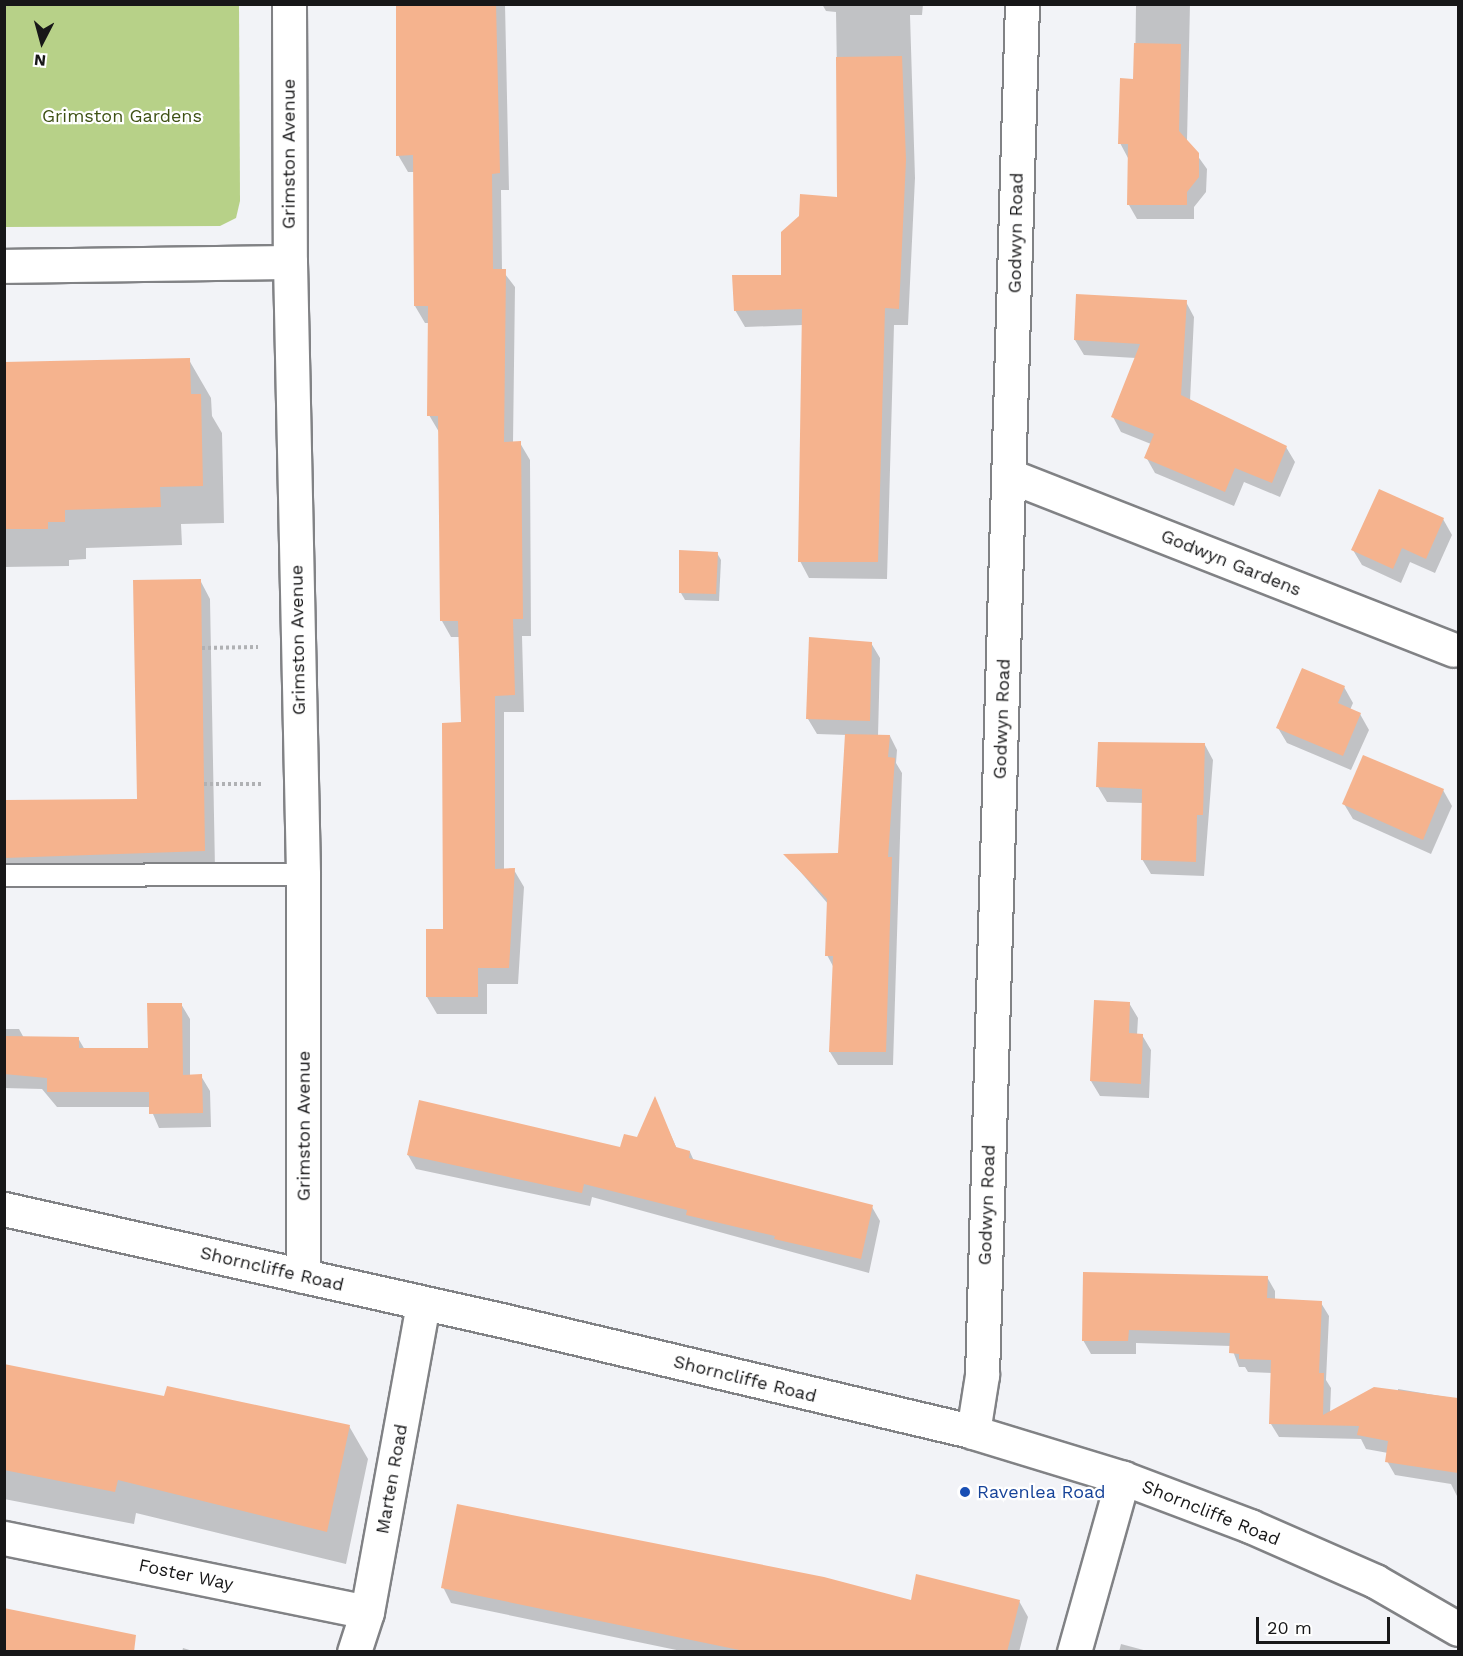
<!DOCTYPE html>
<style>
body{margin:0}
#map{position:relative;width:1463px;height:1656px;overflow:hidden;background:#f2f3f7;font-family:"Work Sans",sans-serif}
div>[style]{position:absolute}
.green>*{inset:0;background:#b7d188}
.shadow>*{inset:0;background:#0003}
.building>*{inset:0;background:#f5b38e}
.path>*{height:4px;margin-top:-2px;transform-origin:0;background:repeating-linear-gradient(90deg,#b0b1b4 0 3px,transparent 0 6px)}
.roads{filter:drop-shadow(2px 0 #818285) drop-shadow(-2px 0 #818285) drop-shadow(0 2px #818285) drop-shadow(0 -2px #818285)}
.lane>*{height:21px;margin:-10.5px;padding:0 10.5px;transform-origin:10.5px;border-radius:10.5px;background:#fff}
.street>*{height:33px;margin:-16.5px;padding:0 16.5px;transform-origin:16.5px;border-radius:16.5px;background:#fff}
.secondary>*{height:33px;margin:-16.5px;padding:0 16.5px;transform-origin:16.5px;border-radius:16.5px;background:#fff}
.dots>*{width:16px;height:16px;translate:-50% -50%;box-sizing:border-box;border:3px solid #fff;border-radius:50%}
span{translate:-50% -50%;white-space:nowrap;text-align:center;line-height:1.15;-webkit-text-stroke:4.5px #fff;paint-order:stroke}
.park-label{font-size:18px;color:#3e5114}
.street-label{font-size:18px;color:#171718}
.transit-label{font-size:18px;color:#164399}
.left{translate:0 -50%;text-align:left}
.frame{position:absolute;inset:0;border:6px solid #171718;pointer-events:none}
.north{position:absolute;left:12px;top:12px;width:60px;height:60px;-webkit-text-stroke:4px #fff;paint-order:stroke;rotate:186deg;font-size:16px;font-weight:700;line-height:24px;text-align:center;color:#171718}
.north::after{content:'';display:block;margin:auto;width:21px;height:27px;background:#171718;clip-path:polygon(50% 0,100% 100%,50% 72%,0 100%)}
.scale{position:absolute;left:1256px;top:1617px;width:134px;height:27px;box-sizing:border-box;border:3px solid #171718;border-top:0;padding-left:8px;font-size:18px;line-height:21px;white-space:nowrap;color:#171718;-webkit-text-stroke:4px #fff;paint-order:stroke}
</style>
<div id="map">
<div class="green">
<i style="clip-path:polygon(4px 5px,239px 5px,240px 201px,236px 218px,220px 226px,5px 227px)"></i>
</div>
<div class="shadow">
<i style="clip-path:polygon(397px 4px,505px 4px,509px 190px,501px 190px,502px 270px,515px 287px,513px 443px,520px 443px,530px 460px,531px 636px,522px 636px,524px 712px,504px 712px,504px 870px,514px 870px,524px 887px,518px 984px,487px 984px,487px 1014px,437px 1014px,427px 997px,444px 931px,462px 724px,460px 637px,451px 637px,442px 621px,439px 432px,429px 415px,429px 323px,425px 323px,415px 306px,415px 172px,408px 172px,398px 155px)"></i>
<i style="clip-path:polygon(822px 4px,923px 4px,922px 15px,910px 15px,915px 178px,908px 325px,894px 325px,887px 579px,809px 578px,800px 561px,803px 325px,745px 327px,735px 310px,782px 277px,839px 199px,836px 12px,826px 11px)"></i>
<i style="clip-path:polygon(1136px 4px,1190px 4px,1187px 141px,1207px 169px,1206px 192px,1194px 207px,1194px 219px,1137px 219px,1129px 205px,1128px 158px,1120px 143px,1135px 80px)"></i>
<i style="clip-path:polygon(1078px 296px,1186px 302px,1194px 317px,1190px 401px,1286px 447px,1295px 462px,1280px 497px,1244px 482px,1234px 506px,1155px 473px,1146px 457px,1151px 444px,1121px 432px,1113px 417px,1136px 358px,1084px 355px,1075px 340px)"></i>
<i style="clip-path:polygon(189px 360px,211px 398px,212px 416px,222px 433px,224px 523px,181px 524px,182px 545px,86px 548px,86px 559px,69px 560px,69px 566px,4px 567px,4px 363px)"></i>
<i style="clip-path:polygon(1443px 519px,1452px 535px,1435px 573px,1410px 562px,1401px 583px,1362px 565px,1353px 550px)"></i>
<i style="clip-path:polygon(717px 553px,721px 560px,719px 601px,685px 600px,681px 593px)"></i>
<i style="clip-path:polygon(200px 580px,210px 599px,215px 869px,4px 876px,4px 801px,139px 800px)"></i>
<i style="clip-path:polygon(871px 643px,880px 658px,878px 736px,890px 736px,897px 750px,896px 763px,902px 773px,893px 1065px,838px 1065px,830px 1052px,834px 968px,827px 955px,829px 905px,786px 855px,839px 855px,847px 735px,817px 734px,808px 719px)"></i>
<i style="clip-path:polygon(1344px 687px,1353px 703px,1350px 710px,1360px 714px,1369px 730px,1351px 770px,1287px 743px,1278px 728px)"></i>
<i style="clip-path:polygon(1205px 745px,1213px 760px,1204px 876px,1151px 874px,1142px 859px,1143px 803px,1107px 802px,1098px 787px)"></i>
<i style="clip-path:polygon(1443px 790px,1452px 806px,1431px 854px,1353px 819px,1344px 804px)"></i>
<i style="clip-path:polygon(1129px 1003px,1138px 1018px,1137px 1035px,1142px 1035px,1151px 1050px,1149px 1098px,1100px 1096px,1091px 1081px)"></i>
<i style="clip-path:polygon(181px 1004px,190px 1019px,190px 1076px,201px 1076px,210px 1091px,211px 1127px,159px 1128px,150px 1107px,57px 1107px,42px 1089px,4px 1088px,4px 1029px,19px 1029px,24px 1038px,78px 1038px,85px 1050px,150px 1049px)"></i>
<i style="clip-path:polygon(655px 1100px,677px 1149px,690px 1152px,694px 1161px,872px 1207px,880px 1221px,869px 1273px,592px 1197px,590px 1206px,416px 1169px,408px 1155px,622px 1149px,638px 1139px)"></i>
<i style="clip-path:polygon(1267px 1277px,1275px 1291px,1275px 1300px,1321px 1303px,1329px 1316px,1326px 1380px,1331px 1388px,1330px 1413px,1398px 1393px,1398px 1389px,1458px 1399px,1458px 1498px,1451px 1484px,1395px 1475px,1387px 1461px,1388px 1453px,1366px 1449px,1361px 1439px,1279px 1437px,1271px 1424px,1272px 1373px,1248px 1372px,1245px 1367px,1239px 1367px,1231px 1346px,1136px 1343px,1136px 1354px,1091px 1354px,1083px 1340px)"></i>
<i style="clip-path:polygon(4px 1366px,166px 1398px,349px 1426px,368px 1459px,346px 1564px,136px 1513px,134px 1524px,4px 1499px)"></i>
<i style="clip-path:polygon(443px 1587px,913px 1602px,1019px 1601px,1028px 1617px,1019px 1652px,686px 1652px,451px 1603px)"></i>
<i style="clip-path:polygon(1121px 1644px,1151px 1652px,1119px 1652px)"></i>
<i style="clip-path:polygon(183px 1648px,196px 1652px,182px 1652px)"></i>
</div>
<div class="building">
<i style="clip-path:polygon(396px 4px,496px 4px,500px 173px,492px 174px,493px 269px,506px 269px,504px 442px,521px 441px,523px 619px,513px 619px,515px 695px,495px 696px,495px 869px,515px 868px,509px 968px,478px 968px,478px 997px,426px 997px,426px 929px,443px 929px,442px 723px,461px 722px,458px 621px,440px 621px,438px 416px,427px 416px,428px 306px,414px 306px,413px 155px,396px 156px)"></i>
<i style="clip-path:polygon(1134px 43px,1181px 44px,1179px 131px,1199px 153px,1199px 177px,1187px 192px,1187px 205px,1127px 205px,1128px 144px,1118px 144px,1120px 78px,1133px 79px)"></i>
<i style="clip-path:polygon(902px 56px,906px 160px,899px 309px,885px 308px,878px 562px,798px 562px,802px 309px,734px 311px,732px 275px,781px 275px,781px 232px,799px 216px,800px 194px,837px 197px,836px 57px)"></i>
<i style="clip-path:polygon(1076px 294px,1187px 300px,1181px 395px,1287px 446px,1272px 483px,1235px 468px,1225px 492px,1144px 458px,1154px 434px,1111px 417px,1140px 344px,1074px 340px)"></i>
<i style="clip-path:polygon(190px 358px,191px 394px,201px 394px,203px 486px,160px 487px,161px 507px,65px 510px,65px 522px,48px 522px,48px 529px,4px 529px,4px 362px)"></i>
<i style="clip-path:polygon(1379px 489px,1444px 518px,1426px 559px,1402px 548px,1393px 569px,1351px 550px)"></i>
<i style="clip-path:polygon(679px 550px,718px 552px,716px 594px,679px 593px)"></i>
<i style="clip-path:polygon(201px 579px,205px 851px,4px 858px,4px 800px,137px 799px,133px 580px)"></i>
<i style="clip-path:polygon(809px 637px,872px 642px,870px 721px,806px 719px)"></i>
<i style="clip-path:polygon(1302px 668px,1345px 686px,1338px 703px,1361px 713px,1343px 756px,1276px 728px)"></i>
<i style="clip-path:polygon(845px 734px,890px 735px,888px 757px,895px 758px,888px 857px,892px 857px,886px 1052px,829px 1052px,833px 956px,825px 956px,827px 899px,783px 854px,838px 853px)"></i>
<i style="clip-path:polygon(1098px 742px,1205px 743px,1203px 815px,1197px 815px,1196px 862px,1141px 860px,1142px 789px,1096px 787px)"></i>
<i style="clip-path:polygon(1363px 755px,1444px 789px,1423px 840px,1342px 804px)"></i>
<i style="clip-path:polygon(1094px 1000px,1130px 1002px,1129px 1033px,1143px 1034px,1141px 1084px,1090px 1081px)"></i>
<i style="clip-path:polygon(147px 1003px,182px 1003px,183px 1075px,202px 1074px,203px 1113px,149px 1114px,149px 1092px,47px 1092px,47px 1078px,4px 1074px,4px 1036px,79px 1037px,79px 1048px,148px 1048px)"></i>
<i style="clip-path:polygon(655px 1096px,676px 1147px,690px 1151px,689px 1158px,873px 1205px,861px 1259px,774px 1239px,775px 1236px,686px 1215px,687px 1210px,584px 1184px,582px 1193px,407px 1155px,419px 1100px,620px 1147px,624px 1134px,637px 1137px)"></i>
<i style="clip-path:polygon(1083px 1272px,1268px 1276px,1267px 1298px,1322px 1301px,1319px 1373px,1324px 1373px,1323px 1415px,1374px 1387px,1458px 1398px,1458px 1473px,1385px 1462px,1388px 1441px,1357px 1435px,1359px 1426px,1269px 1424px,1271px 1360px,1239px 1359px,1239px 1354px,1229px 1353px,1230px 1333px,1129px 1330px,1128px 1341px,1082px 1341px)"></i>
<i style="clip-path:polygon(4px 1364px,164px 1396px,167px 1386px,350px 1425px,327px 1532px,118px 1480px,115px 1492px,4px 1470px)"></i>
<i style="clip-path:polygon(457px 1504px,824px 1577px,911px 1600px,916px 1574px,1020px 1600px,1007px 1652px,749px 1652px,441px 1588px)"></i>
<i style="clip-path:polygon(4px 1608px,136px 1635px,134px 1652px,4px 1652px)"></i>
</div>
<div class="path">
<i style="left:202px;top:648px;width:56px;rotate:-1deg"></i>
<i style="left:204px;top:784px;width:57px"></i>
</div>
<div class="roads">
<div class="lane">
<i style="left:4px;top:875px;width:299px;rotate:-0.2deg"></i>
</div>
<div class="street">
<i style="left:289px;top:4px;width:258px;rotate:89.8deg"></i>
<i style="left:290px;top:262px;width:612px;rotate:88.78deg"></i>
<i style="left:303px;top:874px;width:402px;rotate:90deg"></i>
<i style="left:4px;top:266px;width:286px;rotate:-0.8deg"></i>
<i style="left:1010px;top:476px;width:476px;rotate:21.4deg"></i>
<i style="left:973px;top:1432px;width:58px;rotate:-81deg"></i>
<i style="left:982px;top:1375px;width:1372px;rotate:-88.33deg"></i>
<i style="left:4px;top:1538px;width:370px;rotate:11.5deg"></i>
<i style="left:354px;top:1652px;width:42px;rotate:-72deg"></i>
<i style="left:367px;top:1612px;width:313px;rotate:-79.7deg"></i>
<i style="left:1074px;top:1652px;width:181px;rotate:-74.3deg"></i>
</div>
<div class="secondary">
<i style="left:4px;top:1209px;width:509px;rotate:12.59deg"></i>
<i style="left:501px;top:1320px;width:485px;rotate:13.3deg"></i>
<i style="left:973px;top:1432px;width:157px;rotate:17deg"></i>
<i style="left:1123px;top:1478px;width:136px;rotate:20.7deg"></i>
<i style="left:1250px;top:1526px;width:137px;rotate:23.7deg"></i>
<i style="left:1375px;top:1581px;width:96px;rotate:30deg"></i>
</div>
</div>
<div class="dots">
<i style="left:965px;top:1492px;background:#1a4fb4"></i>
</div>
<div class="park-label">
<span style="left:122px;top:116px">Grimston Gardens</span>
</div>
<div class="street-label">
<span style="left:289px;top:154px;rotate:-90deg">Grimston Avenue</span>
<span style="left:1016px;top:233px;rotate:-89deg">Godwyn Road</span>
<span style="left:1231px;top:563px;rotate:22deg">Godwyn Gardens</span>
<span style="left:298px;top:640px;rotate:-91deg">Grimston Avenue</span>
<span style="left:1002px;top:719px;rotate:-88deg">Godwyn Road</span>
<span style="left:304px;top:1126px;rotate:-90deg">Grimston Avenue</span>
<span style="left:987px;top:1205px;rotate:-88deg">Godwyn Road</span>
<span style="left:272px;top:1269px;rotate:13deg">Shorncliffe Road</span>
<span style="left:745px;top:1379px;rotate:14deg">Shorncliffe Road</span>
<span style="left:392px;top:1479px;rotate:-80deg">Marten Road</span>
<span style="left:1211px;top:1513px;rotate:22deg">Shorncliffe Road</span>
<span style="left:186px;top:1575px;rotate:12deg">Foster Way</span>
</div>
<div class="transit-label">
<span class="left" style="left:977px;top:1492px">Ravenlea Road</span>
</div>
<div class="frame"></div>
<div class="north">N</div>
<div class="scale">20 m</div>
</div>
